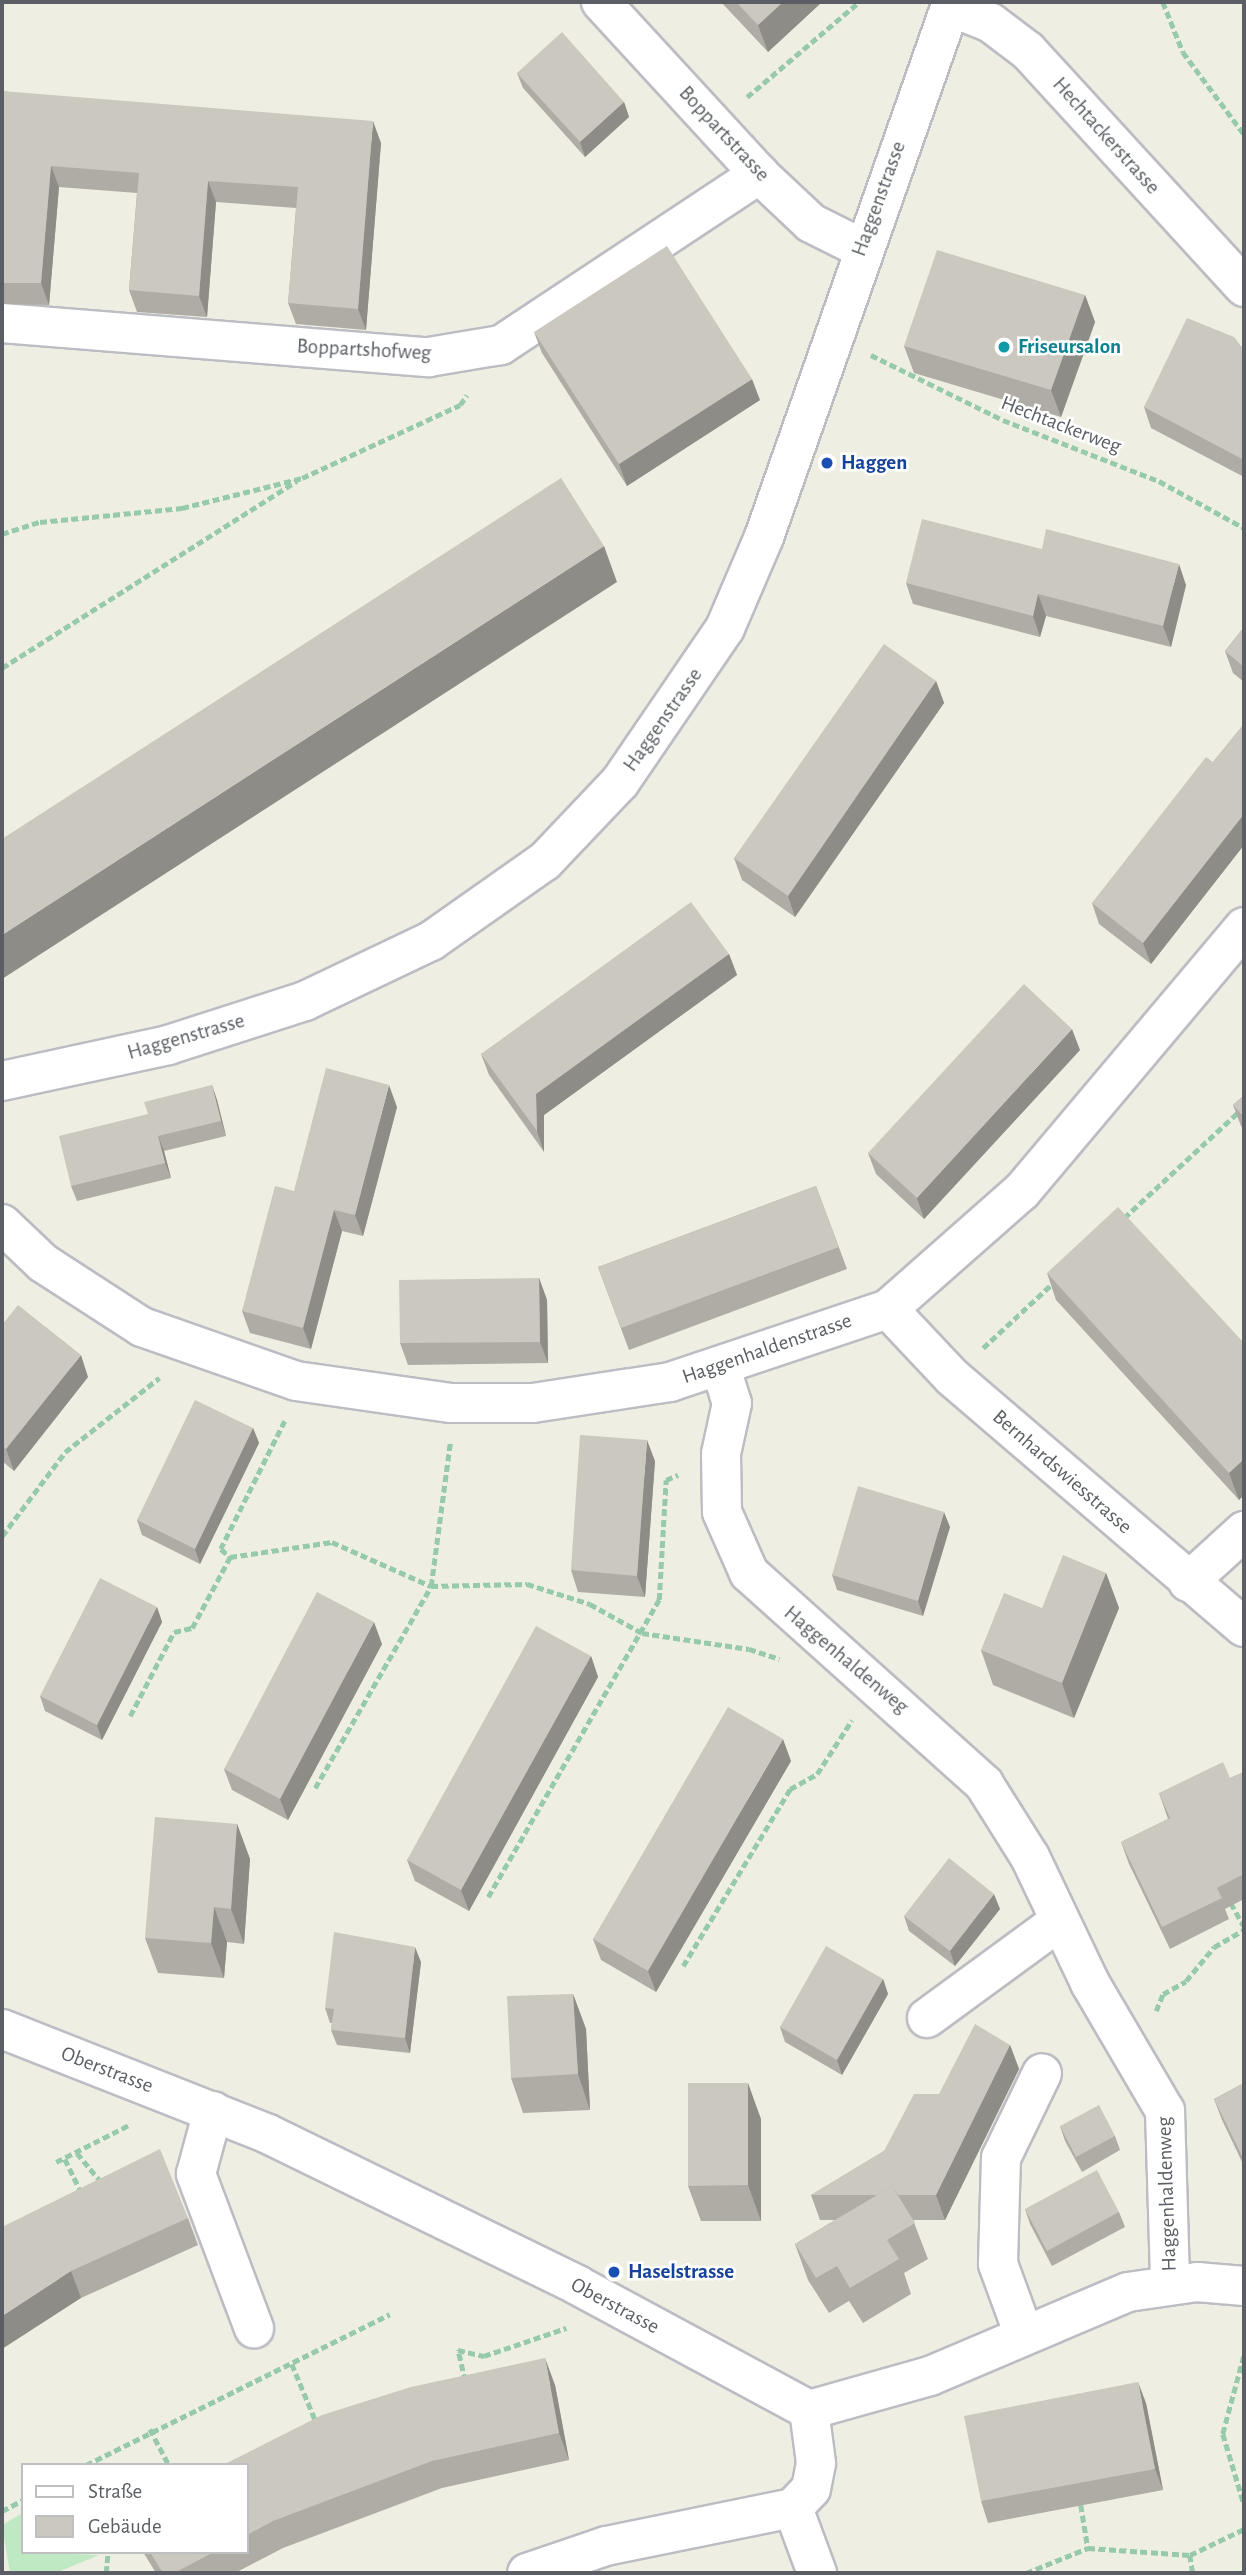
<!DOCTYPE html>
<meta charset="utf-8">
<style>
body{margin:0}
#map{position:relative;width:1246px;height:2575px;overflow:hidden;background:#efeee3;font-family:"Alegreya Sans",sans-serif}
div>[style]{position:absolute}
.green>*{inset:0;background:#bee9c2}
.path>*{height:4.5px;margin-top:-2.25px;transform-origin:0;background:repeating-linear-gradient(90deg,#96caaa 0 7px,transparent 0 10.5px)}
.roads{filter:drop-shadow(2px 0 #bbbdc3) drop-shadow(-2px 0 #bbbdc3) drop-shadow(0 2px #bbbdc3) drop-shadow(0 -2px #bbbdc3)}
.minor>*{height:38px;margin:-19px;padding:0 19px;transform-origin:19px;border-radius:19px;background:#fff}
.wall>*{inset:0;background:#afaca5}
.shaded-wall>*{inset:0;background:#8e8c86}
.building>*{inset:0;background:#cbc8c0}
.dots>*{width:19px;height:19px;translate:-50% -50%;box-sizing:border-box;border:4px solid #fff;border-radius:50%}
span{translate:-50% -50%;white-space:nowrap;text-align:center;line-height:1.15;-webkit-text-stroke:5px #fff;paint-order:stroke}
.street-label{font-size:21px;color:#5b5f65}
.culture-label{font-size:21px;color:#0d838f;font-weight:700}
.left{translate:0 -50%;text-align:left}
.transit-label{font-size:21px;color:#164399;font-weight:700}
.frame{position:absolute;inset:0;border:4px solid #5b5f65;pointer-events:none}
.legend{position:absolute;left:21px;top:2463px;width:228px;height:91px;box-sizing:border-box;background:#fff;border:2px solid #bdbfc1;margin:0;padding:9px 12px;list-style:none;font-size:21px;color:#5b5f65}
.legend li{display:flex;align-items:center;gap:14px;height:35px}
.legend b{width:35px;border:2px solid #bdbfc1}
</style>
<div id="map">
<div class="green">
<i style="clip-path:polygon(23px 2513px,23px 2552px,99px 2555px,58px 2572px,10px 2573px,2px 2525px)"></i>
</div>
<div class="path">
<i style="left:1163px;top:2px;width:54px;rotate:68.2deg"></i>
<i style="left:1183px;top:52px;width:102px;rotate:53.4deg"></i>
<i style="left:747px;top:97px;width:147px;rotate:-40.3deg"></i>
<i style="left:871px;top:355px;width:147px;rotate:26.2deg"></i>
<i style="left:1003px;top:420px;width:168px;rotate:21.4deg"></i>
<i style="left:1159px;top:481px;width:97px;rotate:28.9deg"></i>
<i style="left:2px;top:534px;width:40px;rotate:-18deg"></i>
<i style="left:40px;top:522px;width:143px;rotate:-5.6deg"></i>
<i style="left:182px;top:508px;width:124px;rotate:-14deg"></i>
<i style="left:302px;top:478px;width:174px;rotate:-24.8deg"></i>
<i style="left:460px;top:405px;width:12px;rotate:-55deg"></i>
<i style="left:2px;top:668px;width:349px;rotate:-32.4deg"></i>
<i style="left:1124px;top:1218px;width:163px;rotate:-42.8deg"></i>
<i style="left:983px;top:1348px;width:96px;rotate:-42.9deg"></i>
<i style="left:285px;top:1421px;width:143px;rotate:116.6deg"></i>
<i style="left:221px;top:1549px;width:12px;rotate:42deg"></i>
<i style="left:230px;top:1557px;width:103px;rotate:-8.4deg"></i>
<i style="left:332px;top:1542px;width:108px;rotate:24deg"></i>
<i style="left:431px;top:1586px;width:96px;rotate:-1.2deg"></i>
<i style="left:527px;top:1584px;width:66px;rotate:17.6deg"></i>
<i style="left:590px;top:1604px;width:60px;rotate:29.1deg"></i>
<i style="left:642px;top:1633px;width:108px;rotate:8.5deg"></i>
<i style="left:749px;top:1649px;width:32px;rotate:18deg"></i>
<i style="left:2px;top:1536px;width:105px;rotate:-53.1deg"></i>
<i style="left:65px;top:1452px;width:120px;rotate:-38.2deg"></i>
<i style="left:130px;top:1716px;width:95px;rotate:-62.4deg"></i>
<i style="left:174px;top:1632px;width:18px;rotate:-13deg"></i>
<i style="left:192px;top:1628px;width:81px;rotate:-61.8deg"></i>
<i style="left:315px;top:1788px;width:233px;rotate:-60.1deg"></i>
<i style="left:431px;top:1586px;width:144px;rotate:-82.4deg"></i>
<i style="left:488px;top:1897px;width:343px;rotate:-60.1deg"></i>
<i style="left:659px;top:1600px;width:120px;rotate:-86.7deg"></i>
<i style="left:666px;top:1480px;width:13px;rotate:-23deg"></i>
<i style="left:1231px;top:1903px;width:26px;rotate:61deg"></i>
<i style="left:683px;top:1966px;width:207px;rotate:-58.8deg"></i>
<i style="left:790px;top:1789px;width:31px;rotate:-29deg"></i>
<i style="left:817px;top:1774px;width:64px;rotate:-57.1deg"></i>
<i style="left:1156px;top:2011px;width:18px;rotate:-68deg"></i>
<i style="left:1163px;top:1994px;width:26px;rotate:-29deg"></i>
<i style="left:1186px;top:1981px;width:44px;rotate:-50.5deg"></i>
<i style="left:1214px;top:1947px;width:34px;rotate:-30deg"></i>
<i style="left:77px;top:2153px;width:38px;rotate:50deg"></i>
<i style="left:65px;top:2159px;width:37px;rotate:64deg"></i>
<i style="left:56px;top:2162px;width:82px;rotate:-26.9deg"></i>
<i style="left:1244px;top:2356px;width:81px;rotate:105.1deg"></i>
<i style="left:1223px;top:2434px;width:73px;rotate:73.3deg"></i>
<i style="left:292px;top:2364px;width:65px;rotate:67.4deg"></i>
<i style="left:465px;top:2381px;width:32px;rotate:-103deg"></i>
<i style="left:458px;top:2350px;width:27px;rotate:13deg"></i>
<i style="left:484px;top:2356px;width:87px;rotate:-18.9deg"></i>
<i style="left:150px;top:2429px;width:41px;rotate:62.2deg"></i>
<i style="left:86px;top:2465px;width:339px;rotate:-26.4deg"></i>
<i style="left:1081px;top:2505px;width:44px;rotate:80.8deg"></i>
<i style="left:2px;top:2511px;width:24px;rotate:-28deg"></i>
<i style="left:1190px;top:2555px;width:18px;rotate:81deg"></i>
<i style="left:106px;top:2573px;width:21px;rotate:-85deg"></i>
<i style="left:1026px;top:2573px;width:67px;rotate:-22deg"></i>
<i style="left:1088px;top:2548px;width:102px;rotate:3.9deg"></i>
<i style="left:1190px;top:2555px;width:60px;rotate:-25.7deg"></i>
</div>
<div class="roads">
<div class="minor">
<i style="left:601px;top:2px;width:234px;rotate:47.4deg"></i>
<i style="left:759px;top:174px;width:71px;rotate:43.3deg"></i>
<i style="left:811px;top:223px;width:56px;rotate:26.6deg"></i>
<i style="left:951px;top:7px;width:43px;rotate:21.8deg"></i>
<i style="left:991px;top:23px;width:46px;rotate:37.1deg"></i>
<i style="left:1028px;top:51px;width:320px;rotate:47.5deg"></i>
<i style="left:2px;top:323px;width:428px;rotate:4.6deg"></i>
<i style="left:429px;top:357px;width:73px;rotate:-9.5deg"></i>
<i style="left:501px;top:345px;width:310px;rotate:-33.5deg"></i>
<i style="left:2px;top:1081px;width:170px;rotate:-12.2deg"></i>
<i style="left:168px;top:1045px;width:144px;rotate:-17.8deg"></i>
<i style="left:305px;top:1001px;width:140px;rotate:-25.5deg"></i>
<i style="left:431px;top:941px;width:139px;rotate:-35.1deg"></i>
<i style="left:545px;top:861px;width:109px;rotate:-46.5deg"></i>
<i style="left:620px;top:782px;width:186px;rotate:-55.7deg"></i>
<i style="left:725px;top:628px;width:99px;rotate:-66.8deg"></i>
<i style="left:764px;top:537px;width:567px;rotate:-70.64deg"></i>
<i style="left:2px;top:1224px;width:57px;rotate:43.6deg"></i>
<i style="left:43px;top:1263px;width:118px;rotate:32.9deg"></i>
<i style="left:142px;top:1327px;width:163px;rotate:19.3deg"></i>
<i style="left:296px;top:1381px;width:157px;rotate:8.1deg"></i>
<i style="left:451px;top:1403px;width:82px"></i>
<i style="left:533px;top:1403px;width:139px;rotate:-8.7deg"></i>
<i style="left:670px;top:1382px;width:230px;rotate:-18.5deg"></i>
<i style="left:888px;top:1309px;width:179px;rotate:-41.4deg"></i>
<i style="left:1022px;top:1191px;width:345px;rotate:-49.9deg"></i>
<i style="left:888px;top:1309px;width:93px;rotate:46.7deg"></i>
<i style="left:952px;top:1377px;width:384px;rotate:40.6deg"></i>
<i style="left:721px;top:1368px;width:37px;rotate:73deg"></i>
<i style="left:732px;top:1403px;width:52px;rotate:102.2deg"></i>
<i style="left:721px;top:1454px;width:58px;rotate:89deg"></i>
<i style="left:722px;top:1512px;width:67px;rotate:66.1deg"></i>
<i style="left:749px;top:1573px;width:316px;rotate:41.9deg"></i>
<i style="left:984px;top:1784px;width:86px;rotate:57.8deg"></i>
<i style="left:1030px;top:1857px;width:140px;rotate:64.5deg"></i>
<i style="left:1090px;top:1983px;width:148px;rotate:59.6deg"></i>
<i style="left:1165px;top:2111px;width:173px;rotate:88.3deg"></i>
<i style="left:1188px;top:1582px;width:76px;rotate:-42.3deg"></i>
<i style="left:927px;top:2018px;width:162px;rotate:-36.2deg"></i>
<i style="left:2px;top:2029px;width:286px;rotate:21.5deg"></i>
<i style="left:268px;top:2134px;width:344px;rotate:26deg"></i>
<i style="left:577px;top:2285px;width:264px;rotate:28.3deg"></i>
<i style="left:809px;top:2410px;width:126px;rotate:-15.7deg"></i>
<i style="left:930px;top:2376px;width:215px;rotate:-23deg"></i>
<i style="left:1128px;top:2292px;width:70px;rotate:-8.2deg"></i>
<i style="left:1197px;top:2282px;width:47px;rotate:4.9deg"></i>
<i style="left:213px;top:2111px;width:65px;rotate:105.1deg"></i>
<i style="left:196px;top:2174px;width:165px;rotate:69.4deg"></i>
<i style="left:1024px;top:2335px;width:76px;rotate:-110.1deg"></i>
<i style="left:998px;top:2264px;width:106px;rotate:-88.4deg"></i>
<i style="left:1001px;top:2158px;width:94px;rotate:-64.2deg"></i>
<i style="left:793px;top:2508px;width:69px;rotate:69.7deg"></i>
<i style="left:527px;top:2573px;width:83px;rotate:-18.9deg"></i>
<i style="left:606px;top:2546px;width:191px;rotate:-11.5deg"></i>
<i style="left:793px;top:2508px;width:26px;rotate:-47deg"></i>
<i style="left:811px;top:2489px;width:26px;rotate:-79deg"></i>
<i style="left:816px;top:2463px;width:53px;rotate:-97.5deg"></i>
</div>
</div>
<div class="wall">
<i style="clip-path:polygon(721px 2px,822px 2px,768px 52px)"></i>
<i style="clip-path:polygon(517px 73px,624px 102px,629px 117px,585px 157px,523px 88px)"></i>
<i style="clip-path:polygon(2px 91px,381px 143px,366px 330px,296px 324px,288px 303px,296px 208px,216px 202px,207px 317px,137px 312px,129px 290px,137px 193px,59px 187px,49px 305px,2px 304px)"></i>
<i style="clip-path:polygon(1085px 295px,1095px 322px,1061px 417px,914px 373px,904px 346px)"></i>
<i style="clip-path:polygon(534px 332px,760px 400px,627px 486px,542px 353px)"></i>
<i style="clip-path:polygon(1244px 350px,1244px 477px,1151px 428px,1144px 407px)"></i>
<i style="clip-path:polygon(906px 583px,1186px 585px,1171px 647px,1046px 616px,1040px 637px,913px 604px)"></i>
<i style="clip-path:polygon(1244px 627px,1244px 682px,1233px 673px,1225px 651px)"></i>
<i style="clip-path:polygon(936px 681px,944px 703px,795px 917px,742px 880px,734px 858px)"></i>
<i style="clip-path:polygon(1244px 724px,1244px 845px,1151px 964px,1099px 924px,1092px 903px,1213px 762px)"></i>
<i style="clip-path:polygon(729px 954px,737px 975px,544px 1115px,544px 1152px,489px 1075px,481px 1054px)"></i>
<i style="clip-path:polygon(1080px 1050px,924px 1219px,876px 1174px,868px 1153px)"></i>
<i style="clip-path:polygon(212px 1085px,217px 1100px,226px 1136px,164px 1151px,171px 1178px,77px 1201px,71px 1186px,148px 1114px)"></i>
<i style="clip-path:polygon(1244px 1095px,1244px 1130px,1241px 1126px,1233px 1105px)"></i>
<i style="clip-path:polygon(397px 1107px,363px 1236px,342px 1231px,311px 1349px,250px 1333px,242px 1311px,294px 1191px)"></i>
<i style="clip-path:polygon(816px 1186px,847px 1269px,629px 1350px,598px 1267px)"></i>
<i style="clip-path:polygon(1047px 1273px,1244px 1343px,1244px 1495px,1239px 1500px,1056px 1300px)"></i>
<i style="clip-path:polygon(539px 1278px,547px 1300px,548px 1363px,408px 1365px,400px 1343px)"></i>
<i style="clip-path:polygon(2px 1325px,88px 1377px,14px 1471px,2px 1461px)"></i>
<i style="clip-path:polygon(253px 1428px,259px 1443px,200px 1564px,142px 1535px,137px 1520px)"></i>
<i style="clip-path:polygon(655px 1461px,645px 1597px,578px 1592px,571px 1570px)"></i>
<i style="clip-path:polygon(950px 1527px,923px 1616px,837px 1590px,832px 1575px)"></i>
<i style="clip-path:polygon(1106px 1573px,1119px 1608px,1074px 1718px,993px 1685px,981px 1650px)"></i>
<i style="clip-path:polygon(157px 1607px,162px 1622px,102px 1740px,45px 1711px,40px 1696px)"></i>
<i style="clip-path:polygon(382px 1644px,288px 1820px,232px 1790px,224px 1769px)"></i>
<i style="clip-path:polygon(591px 1656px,598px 1677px,469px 1911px,415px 1881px,407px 1860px)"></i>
<i style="clip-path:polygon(791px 1761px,656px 1992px,601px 1960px,593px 1939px)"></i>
<i style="clip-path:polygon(1244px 1772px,1244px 1899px,1225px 1909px,1229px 1919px,1170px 1949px,1129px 1864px,1121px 1842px,1168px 1819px,1159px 1793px,1230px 1778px)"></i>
<i style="clip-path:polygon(237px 1824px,250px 1859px,244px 1944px,227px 1942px,224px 1978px,158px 1973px,145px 1938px)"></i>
<i style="clip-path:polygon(1000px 1909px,955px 1966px,909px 1931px,904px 1916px)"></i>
<i style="clip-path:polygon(421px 1962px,410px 2053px,337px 2045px,331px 2030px,332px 2023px,330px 2023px,325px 2008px)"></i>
<i style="clip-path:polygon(883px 1979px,888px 1994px,842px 2075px,785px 2042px,780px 2027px)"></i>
<i style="clip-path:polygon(573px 1994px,586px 2029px,590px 2110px,523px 2113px,511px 2078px)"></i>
<i style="clip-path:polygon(1010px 2045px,1019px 2069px,945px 2220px,913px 2220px,928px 2259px,904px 2273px,911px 2294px,863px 2323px,849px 2301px,829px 2313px,808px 2280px,795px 2244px,835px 2220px,820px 2220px,811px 2195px,884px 2151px,939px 2094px)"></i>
<i style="clip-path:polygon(1244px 2083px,1244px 2166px,1222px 2120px,1214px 2099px)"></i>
<i style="clip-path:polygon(761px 2119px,761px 2221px,701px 2221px,688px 2186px)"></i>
<i style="clip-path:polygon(1060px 2126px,1115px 2136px,1120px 2150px,1082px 2172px,1065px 2141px)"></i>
<i style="clip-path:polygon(1025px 2209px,1119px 2212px,1125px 2227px,1052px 2266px,1030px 2224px)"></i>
<i style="clip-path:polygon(188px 2218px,198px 2245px,81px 2298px,2px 2227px)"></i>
<i style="clip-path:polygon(555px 2385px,569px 2460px,442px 2488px,283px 2548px,235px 2573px,156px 2573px,143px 2552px,247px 2552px,247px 2465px)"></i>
<i style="clip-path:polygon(1146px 2403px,1163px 2490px,988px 2523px,981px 2501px)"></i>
</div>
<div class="shaded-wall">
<i style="clip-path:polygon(783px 2px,822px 2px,768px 52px,758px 25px)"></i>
<i style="clip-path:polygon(624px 102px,629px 117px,585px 157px,580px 142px)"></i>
<i style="clip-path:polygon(373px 121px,381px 143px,366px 330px,358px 309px)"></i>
<i style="clip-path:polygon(51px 166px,59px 187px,49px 305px,41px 283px)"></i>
<i style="clip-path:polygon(208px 181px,216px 202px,207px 317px,199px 296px)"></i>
<i style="clip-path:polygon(1085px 295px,1095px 322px,1061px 417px,1051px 390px)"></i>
<i style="clip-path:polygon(752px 379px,760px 400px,627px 486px,619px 464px)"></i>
<i style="clip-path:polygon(604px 546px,617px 582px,2px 979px,2px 935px)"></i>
<i style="clip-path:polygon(1179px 564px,1186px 585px,1171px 647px,1163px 626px)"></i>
<i style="clip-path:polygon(1038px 594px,1046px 616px,1040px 637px,1033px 616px)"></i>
<i style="clip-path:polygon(936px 681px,944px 703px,795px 917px,788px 896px)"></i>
<i style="clip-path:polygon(1244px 814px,1244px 845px,1151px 964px,1143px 943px)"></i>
<i style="clip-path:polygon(729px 954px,737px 975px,544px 1115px,544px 1152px,537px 1131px,536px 1094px)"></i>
<i style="clip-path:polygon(1072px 1029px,1080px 1050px,924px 1219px,917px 1198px)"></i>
<i style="clip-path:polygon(212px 1085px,217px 1100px,226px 1136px,221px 1121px)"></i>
<i style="clip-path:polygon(389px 1085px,397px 1107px,363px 1236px,355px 1215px)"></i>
<i style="clip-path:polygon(158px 1136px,164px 1151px,171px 1178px,165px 1163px)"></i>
<i style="clip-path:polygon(334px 1210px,342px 1231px,311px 1349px,303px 1328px)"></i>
<i style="clip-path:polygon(539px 1278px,547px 1300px,548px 1363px,540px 1342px)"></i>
<i style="clip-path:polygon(81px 1355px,88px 1377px,14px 1471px,6px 1449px)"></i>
<i style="clip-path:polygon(253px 1428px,259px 1443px,200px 1564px,195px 1549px)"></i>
<i style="clip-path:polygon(647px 1440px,655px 1461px,645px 1597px,637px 1576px)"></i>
<i style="clip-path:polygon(1244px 1459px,1244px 1495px,1239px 1500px,1229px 1473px)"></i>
<i style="clip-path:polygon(944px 1512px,950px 1527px,923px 1616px,918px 1601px)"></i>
<i style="clip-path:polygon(1106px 1573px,1119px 1608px,1074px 1718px,1062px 1683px)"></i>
<i style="clip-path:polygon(157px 1607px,162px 1622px,102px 1740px,97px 1725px)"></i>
<i style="clip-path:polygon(374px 1622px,382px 1644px,288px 1820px,280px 1799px)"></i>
<i style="clip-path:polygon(591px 1656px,598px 1677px,469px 1911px,461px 1890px)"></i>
<i style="clip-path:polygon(783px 1739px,791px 1761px,656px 1992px,648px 1971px)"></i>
<i style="clip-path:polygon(237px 1824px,250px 1859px,244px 1944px,231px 1909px)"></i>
<i style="clip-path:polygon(994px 1894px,1000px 1909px,955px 1966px,950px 1951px)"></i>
<i style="clip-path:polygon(214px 1907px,227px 1942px,224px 1978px,211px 1943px)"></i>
<i style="clip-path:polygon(415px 1947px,421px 1962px,410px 2053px,405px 2038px)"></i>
<i style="clip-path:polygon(883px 1979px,888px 1994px,842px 2075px,837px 2060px)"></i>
<i style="clip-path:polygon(573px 1994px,586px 2029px,590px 2110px,578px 2074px)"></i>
<i style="clip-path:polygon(1010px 2045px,1019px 2069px,945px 2220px,936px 2195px)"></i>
<i style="clip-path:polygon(748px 2083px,761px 2119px,761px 2221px,748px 2185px)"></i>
<i style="clip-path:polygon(71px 2271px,81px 2298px,2px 2349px,2px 2316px)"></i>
<i style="clip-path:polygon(545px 2358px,555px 2385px,569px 2460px,559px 2433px)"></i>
<i style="clip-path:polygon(1138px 2382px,1146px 2403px,1163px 2490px,1155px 2469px)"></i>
</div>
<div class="building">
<i style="clip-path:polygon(736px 2px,783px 2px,758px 25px)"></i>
<i style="clip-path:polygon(562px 32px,624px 102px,580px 142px,517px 73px)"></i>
<i style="clip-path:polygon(2px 91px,373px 121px,358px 309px,288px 303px,298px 187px,208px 181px,199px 296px,129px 290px,139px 173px,51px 166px,41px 283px,2px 283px)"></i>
<i style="clip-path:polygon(667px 246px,752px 379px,619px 464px,534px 332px)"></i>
<i style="clip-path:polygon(937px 250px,1085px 295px,1051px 390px,904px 346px)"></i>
<i style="clip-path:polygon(1187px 318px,1234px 337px,1244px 350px,1244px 460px,1144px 407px)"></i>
<i style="clip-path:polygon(561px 478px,604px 546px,2px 935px,2px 839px)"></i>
<i style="clip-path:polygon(922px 519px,1042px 549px,1046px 529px,1179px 564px,1163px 626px,1038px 594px,1033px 616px,906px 583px)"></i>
<i style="clip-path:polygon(1244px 627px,1244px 667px,1225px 651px)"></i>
<i style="clip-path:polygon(884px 644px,936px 681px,788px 896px,734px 858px)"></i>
<i style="clip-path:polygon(1244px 724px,1244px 814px,1143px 943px,1092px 903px,1206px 757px,1213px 762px)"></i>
<i style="clip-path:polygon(691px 902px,729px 954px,536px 1094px,537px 1131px,481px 1054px)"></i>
<i style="clip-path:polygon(1024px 984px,1072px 1029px,917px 1198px,868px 1153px)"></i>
<i style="clip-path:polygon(326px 1068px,389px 1085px,355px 1215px,334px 1210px,303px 1328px,242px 1311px,275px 1186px,294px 1191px)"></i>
<i style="clip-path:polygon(212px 1085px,221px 1121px,158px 1136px,165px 1163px,71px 1186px,59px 1136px,148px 1114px,144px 1102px)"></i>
<i style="clip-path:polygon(1244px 1095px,1244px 1117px,1233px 1105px)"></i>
<i style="clip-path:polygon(816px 1186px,839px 1247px,621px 1328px,598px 1267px)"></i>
<i style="clip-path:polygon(1118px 1207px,1244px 1343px,1244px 1459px,1229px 1473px,1047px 1273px)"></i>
<i style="clip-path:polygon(539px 1278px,540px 1342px,400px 1343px,399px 1280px)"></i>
<i style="clip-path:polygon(18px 1305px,81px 1355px,6px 1449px,2px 1446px,2px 1325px)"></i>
<i style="clip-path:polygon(195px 1400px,253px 1428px,195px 1549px,137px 1520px)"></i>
<i style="clip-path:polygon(580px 1435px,647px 1440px,637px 1576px,571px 1570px)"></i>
<i style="clip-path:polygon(858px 1486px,944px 1512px,918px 1601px,832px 1575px)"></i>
<i style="clip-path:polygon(1063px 1555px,1106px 1573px,1062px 1683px,981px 1650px,1004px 1593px,1042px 1608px)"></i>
<i style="clip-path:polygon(100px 1578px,157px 1607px,97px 1725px,40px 1696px)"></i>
<i style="clip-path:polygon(317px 1592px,374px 1622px,280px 1799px,224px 1769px)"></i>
<i style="clip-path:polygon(536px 1626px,591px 1656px,461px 1890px,407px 1860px)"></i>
<i style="clip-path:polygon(728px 1707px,783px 1739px,648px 1971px,593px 1939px)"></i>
<i style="clip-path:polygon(1223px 1762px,1230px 1778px,1244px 1772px,1244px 1874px,1217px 1888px,1222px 1898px,1162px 1927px,1121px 1842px,1170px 1818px,1159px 1793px)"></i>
<i style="clip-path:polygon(155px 1817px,237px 1824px,231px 1909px,214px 1907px,211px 1943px,145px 1938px)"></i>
<i style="clip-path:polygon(949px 1858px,994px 1894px,950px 1951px,904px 1916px)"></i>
<i style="clip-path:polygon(334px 1932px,415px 1947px,405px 2038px,331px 2030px,334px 2009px,325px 2008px)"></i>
<i style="clip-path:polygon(826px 1946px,883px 1979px,837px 2060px,780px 2027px)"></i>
<i style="clip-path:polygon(573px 1994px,578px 2074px,511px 2078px,507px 1996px)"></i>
<i style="clip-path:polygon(975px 2024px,1010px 2045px,936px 2195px,898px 2195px,892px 2186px,877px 2195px,811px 2195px,884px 2151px,914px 2094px,939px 2094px)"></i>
<i style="clip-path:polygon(688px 2083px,748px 2083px,748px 2185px,688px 2186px)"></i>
<i style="clip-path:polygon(1244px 2083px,1244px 2160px,1214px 2099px)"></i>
<i style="clip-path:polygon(1099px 2105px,1115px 2136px,1076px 2157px,1060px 2126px)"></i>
<i style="clip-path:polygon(160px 2149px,188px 2218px,71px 2271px,2px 2316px,2px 2227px)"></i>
<i style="clip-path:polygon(1097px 2170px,1119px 2212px,1047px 2251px,1025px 2209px)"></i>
<i style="clip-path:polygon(892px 2186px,915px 2223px,887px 2240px,899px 2259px,850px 2288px,837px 2266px,816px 2278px,795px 2244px)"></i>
<i style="clip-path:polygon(545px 2358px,559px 2433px,432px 2461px,273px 2521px,247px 2535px,247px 2465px,223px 2465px,322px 2415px,411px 2387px)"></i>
<i style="clip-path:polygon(1138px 2382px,1155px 2469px,981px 2501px,964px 2416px)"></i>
<i style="clip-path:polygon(150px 2552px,214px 2552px,174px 2573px,163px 2573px)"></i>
<i style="clip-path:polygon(1244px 2571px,1244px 2573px,1231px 2573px)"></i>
</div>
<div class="dots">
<i style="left:1004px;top:347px;background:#0f9aa8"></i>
<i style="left:827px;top:463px;background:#1a4fb4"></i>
<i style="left:614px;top:2272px;background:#1a4fb4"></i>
</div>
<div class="street-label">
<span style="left:724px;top:134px;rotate:47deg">Boppartstrasse</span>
<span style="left:1106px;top:136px;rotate:48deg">Hechtackerstrasse</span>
<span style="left:879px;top:199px;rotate:-70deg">Haggenstrasse</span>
<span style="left:364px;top:350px;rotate:3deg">Boppartshofweg</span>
<span style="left:1061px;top:425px;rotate:21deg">Hechtackerweg</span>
<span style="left:663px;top:720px;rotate:-55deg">Haggenstrasse</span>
<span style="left:186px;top:1037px;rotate:-16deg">Haggenstrasse</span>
<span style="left:767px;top:1349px;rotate:-19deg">Haggenhaldenstrasse</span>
<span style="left:1062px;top:1472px;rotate:41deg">Bernhardswiesstrasse</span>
<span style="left:846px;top:1660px;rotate:40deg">Haggenhaldenweg</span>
<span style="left:107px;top:2070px;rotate:21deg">Oberstrasse</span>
<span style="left:1167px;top:2194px;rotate:-92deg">Haggenhaldenweg</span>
<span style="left:615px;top:2306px;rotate:28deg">Oberstrasse</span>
</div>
<div class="culture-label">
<span class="left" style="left:1018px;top:347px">Friseursalon</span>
</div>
<div class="transit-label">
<span class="left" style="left:841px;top:463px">Haggen</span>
<span class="left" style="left:628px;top:2272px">Haselstrasse</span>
</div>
<div class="frame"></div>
<ul class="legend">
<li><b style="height:9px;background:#fff"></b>Straße</li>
<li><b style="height:19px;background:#cbc8c0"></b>Gebäude</li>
</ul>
</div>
